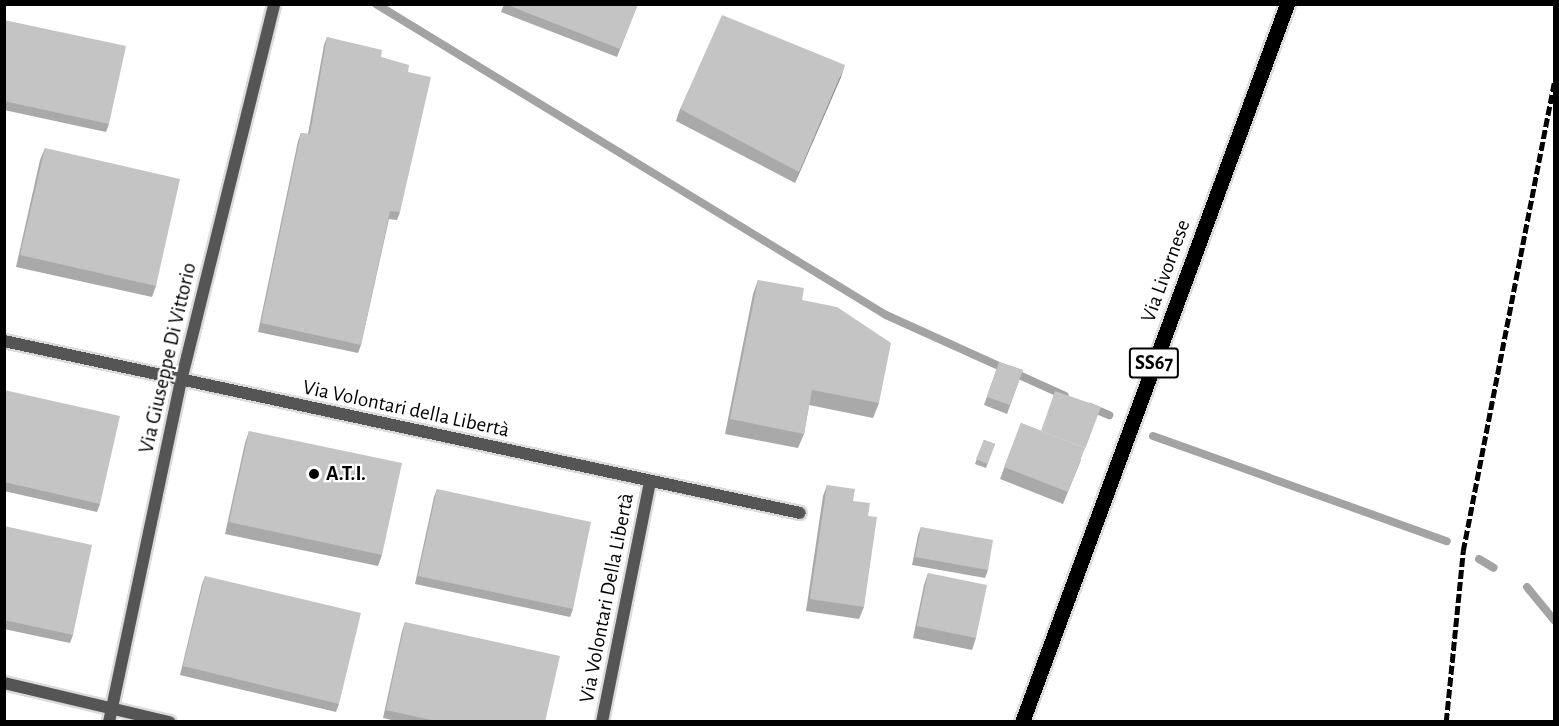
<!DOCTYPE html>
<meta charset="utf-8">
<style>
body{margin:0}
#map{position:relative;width:1559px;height:726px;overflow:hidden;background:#fff;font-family:"Alegreya Sans",sans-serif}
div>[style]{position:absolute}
.stream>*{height:8px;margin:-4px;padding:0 4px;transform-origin:4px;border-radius:4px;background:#a3a3a3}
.roads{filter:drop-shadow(2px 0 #dbdbdb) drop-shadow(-2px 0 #dbdbdb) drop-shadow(0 2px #dbdbdb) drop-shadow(0 -2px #dbdbdb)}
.minor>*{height:12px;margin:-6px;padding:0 6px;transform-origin:6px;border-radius:6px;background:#555}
.primary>*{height:15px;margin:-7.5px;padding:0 7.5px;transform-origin:7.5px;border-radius:7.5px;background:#000}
.rail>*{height:4.5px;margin-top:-2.25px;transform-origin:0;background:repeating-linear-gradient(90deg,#000 0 9px,transparent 0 12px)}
.wall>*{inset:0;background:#a9a9a9}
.shaded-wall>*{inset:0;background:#898989}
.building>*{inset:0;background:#c4c4c4}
.dots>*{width:16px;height:16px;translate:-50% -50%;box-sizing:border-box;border:3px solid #fff;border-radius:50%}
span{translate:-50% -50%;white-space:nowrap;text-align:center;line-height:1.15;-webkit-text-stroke:4.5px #fff;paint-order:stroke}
.shield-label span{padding:2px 4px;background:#fff;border:2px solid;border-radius:4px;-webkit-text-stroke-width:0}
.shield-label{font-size:20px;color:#000;font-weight:700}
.street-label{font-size:21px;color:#000}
.poi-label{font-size:21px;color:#000;font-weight:700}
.left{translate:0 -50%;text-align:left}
.frame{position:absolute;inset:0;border:6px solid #000;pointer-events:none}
</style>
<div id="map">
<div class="stream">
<i style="left:376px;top:4px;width:597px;rotate:31.38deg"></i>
<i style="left:886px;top:315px;width:196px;rotate:24.3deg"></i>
<i style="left:1090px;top:407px;width:21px;rotate:23deg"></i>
<i style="left:1153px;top:436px;width:312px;rotate:19.7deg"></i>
<i style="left:1479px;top:559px;width:17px;rotate:31deg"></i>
<i style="left:1527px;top:587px;width:43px;rotate:50.7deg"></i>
</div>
<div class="roads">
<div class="minor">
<i style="left:4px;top:341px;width:814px;rotate:12.19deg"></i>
<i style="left:4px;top:683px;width:170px;rotate:13.3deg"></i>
<i style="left:109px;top:722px;width:349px;rotate:-78.1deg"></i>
<i style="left:181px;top:381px;width:388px;rotate:-76.1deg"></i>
<i style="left:602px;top:722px;width:246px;rotate:-78.7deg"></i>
</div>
<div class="primary">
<i style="left:1022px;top:722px;width:765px;rotate:-69.74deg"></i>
</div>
</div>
<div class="rail">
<i style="left:1446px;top:722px;width:172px;rotate:-84.3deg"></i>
<i style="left:1463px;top:551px;width:477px;rotate:-79deg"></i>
</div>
<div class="wall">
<i style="clip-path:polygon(504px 4px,638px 4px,617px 57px,501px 12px)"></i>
<i style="clip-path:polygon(4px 20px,109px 124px,106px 132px,4px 110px)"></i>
<i style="clip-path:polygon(327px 37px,381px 57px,408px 72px,400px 212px,397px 220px,389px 219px,361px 345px,358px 353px,258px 332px,298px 141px,301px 133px,308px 134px,324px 45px)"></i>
<i style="clip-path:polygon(841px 77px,795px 183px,676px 121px,680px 109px)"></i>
<i style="clip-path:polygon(45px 148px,156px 286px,152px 297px,16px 267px,40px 160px)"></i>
<i style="clip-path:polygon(758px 280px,802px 300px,879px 403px,873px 418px,809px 405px,804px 434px,798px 448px,725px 434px,753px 294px)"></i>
<i style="clip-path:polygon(999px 362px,1023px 370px,1007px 414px,984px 405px)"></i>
<i style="clip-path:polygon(4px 390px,100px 504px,97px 512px,4px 491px)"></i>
<i style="clip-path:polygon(1021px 423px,1041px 431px,1081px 460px,1063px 504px,1000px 479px)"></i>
<i style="clip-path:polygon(249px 431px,382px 555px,378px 566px,225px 534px,245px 443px)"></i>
<i style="clip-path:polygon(984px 440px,995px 444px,986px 468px,975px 464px)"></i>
<i style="clip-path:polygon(827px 485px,853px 501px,868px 516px,864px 607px,859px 619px,806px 611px,823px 496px)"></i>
<i style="clip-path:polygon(437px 489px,573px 609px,570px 617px,415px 584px,434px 497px)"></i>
<i style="clip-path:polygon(4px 526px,73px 635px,70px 643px,4px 629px)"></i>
<i style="clip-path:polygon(921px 527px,988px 570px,985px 578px,912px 565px,918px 535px)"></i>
<i style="clip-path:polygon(928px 573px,976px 638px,972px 650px,913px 638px,924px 585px)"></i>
<i style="clip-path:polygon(205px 576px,339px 704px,336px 712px,180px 675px,202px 584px)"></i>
<i style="clip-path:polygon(405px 622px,545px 722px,400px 722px,383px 718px,402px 631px)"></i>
</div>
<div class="shaded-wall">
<i style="clip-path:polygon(845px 65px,841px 77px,795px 183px,799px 172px)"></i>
</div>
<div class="building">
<i style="clip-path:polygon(505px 4px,638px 4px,620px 49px)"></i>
<i style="clip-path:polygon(722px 15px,845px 65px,799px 172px,680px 109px)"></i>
<i style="clip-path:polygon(4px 20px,126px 46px,109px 124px,4px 101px)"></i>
<i style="clip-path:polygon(327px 37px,382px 50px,381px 57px,409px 65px,408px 72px,431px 77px,400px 212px,390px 211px,361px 345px,261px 323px,301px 133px,310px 134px)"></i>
<i style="clip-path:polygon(45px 148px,180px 179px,156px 286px,20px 255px)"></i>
<i style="clip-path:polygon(758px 280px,804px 288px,802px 300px,837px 307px,891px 343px,879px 403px,812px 390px,804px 434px,730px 419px)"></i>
<i style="clip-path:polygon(999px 362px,1023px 370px,1010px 405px,987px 397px)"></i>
<i style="clip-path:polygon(4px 390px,120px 416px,100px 504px,4px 482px)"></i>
<i style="clip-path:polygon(1055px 391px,1101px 407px,1084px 452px,1085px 448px,1041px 431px)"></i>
<i style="clip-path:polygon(1021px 423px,1085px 448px,1068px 492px,1004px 467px)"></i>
<i style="clip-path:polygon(249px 431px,402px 463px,382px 555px,229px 522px)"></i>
<i style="clip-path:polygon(984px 440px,995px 444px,987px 464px,976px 459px)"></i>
<i style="clip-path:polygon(827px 485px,855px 489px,853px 501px,870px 503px,868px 516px,877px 517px,864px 607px,810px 599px)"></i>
<i style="clip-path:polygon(437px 489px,591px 522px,573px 609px,418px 576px)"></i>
<i style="clip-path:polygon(4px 526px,92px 545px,73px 635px,4px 620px)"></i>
<i style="clip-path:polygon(921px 527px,993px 540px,988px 570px,915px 557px)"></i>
<i style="clip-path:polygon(928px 573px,987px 585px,976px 638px,917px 626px)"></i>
<i style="clip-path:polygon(205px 576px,361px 613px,339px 704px,183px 666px)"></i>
<i style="clip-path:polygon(405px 622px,560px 656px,545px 722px,440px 722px,386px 710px)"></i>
</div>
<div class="dots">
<i style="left:314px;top:474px;background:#000"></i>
</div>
<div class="shield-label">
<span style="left:1154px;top:363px">SS67</span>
</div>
<div class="street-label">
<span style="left:1166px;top:271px;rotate:-70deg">Via Livornese</span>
<span style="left:168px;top:358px;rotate:-77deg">Via Giuseppe Di Vittorio</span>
<span style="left:406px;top:409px;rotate:12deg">Via Volontari della Libertà</span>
<span style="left:607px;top:598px;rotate:-79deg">Via Volontari Della Libertà</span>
</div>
<div class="poi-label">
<span class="left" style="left:326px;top:474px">A.T.I.</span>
</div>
<div class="frame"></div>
</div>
